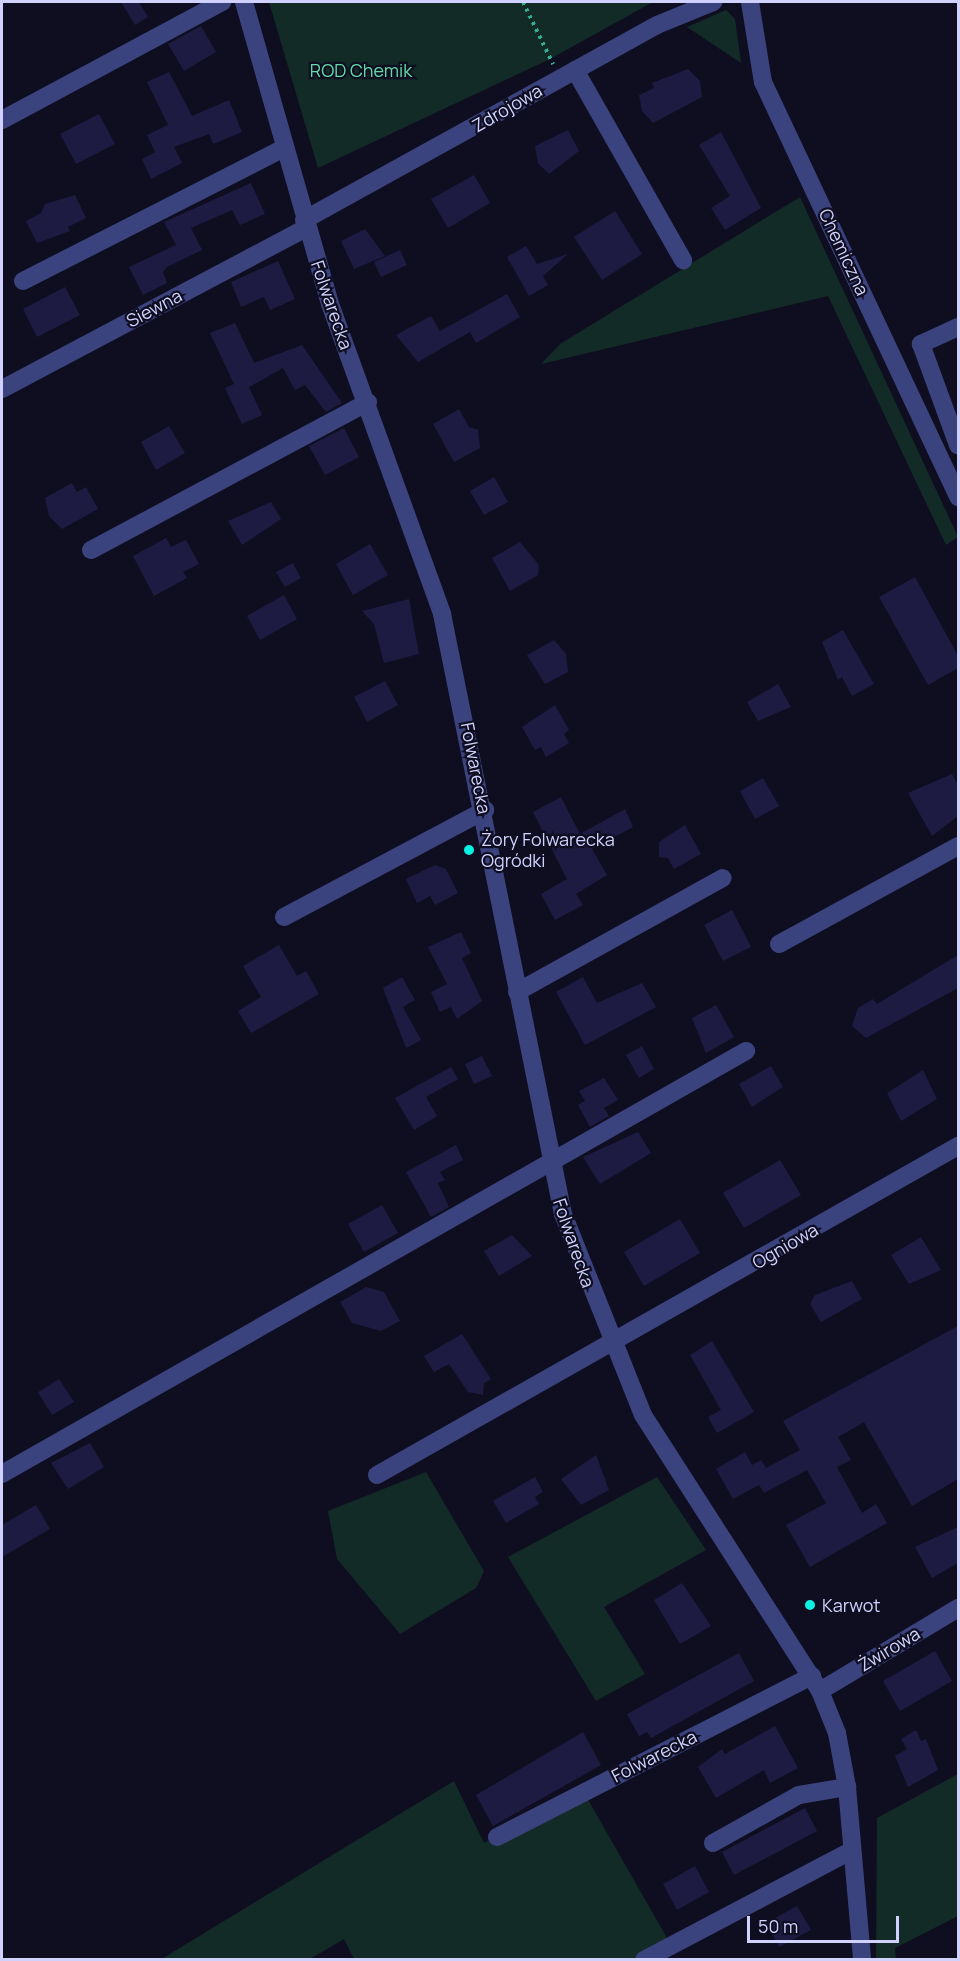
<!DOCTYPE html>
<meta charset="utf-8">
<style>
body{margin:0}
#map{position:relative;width:960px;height:1961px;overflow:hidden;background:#0f0e21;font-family:Manrope,sans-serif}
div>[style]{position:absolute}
.green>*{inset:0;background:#122b26}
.building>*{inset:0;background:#1d1b41}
.path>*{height:4px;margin-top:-2px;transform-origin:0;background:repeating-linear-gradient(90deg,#33ae94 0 3px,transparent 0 7.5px)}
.minor>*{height:18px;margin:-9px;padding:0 9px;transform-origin:9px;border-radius:9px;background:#3b437e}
.dots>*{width:16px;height:16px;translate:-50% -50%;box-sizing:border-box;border:3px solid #0f0e21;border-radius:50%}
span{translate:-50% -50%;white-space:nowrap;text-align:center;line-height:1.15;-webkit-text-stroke:4.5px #0f0e21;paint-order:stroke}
.park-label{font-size:18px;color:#60daa8}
.street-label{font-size:18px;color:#d0d2fd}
.poi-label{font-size:18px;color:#d0d2fd}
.left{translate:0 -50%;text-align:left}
.frame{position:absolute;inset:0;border:3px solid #d0d2fd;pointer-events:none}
.scale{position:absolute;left:747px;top:1916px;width:152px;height:27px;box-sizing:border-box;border:3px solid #d0d2fd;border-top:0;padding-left:8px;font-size:18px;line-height:21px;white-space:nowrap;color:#d0d2fd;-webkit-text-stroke:4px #0f0e21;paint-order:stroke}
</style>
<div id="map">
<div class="green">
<i style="clip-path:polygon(269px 2px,653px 2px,550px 59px,318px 168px)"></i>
<i style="clip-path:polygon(726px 10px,735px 19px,741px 63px,687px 27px)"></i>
<i style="clip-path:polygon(800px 197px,958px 537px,946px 545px,828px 296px,541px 364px,560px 344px)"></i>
<i style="clip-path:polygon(426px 1472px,484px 1571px,476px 1588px,400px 1634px,337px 1559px,328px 1511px)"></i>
<i style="clip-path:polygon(657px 1477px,706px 1550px,604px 1607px,645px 1674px,596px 1701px,508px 1557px)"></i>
<i style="clip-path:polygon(958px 1774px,958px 1916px,895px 1948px,896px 1959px,876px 1959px,877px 1818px)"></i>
<i style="clip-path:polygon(454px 1781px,484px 1843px,583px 1791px,667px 1938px,630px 1960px,354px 1959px,344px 1939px,310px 1959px,160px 1960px)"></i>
</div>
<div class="building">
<i style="clip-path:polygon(121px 2px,139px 2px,148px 17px,135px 25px)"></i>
<i style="clip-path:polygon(201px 26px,216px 52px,184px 71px,168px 44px)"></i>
<i style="clip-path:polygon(688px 69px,700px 81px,702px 97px,653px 123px,642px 111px,639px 95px,654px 88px,652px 83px)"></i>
<i style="clip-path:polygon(169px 72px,192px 116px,229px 100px,242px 132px,213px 144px,209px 134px,174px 147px,182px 163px,151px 179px,142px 159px,155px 152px,147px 135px,168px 125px,147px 82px)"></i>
<i style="clip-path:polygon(99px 114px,115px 144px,76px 164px,60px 134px)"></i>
<i style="clip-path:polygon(568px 130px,579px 151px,549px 174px,538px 163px,535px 146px)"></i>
<i style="clip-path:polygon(721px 132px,761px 208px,725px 230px,711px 208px,730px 196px,699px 145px)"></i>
<i style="clip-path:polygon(474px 175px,490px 203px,448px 228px,431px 199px)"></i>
<i style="clip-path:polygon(251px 183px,265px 214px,240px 225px,232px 210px,191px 228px,202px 250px,167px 267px,163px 272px,167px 283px,143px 295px,129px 267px,176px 245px,164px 222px)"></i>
<i style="clip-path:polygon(75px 195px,86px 218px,68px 227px,70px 231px,37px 243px,26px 221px,41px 213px,45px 204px)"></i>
<i style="clip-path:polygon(615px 211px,642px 254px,602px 280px,574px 237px)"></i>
<i style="clip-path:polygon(365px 229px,385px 256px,354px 269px,341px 241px)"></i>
<i style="clip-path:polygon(526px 246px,537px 264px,568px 254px,543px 276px,548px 285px,529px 296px,507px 257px)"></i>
<i style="clip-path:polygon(400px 250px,407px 265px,381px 277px,374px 262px)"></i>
<i style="clip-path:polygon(278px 261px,295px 299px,270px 310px,264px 297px,241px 307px,231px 282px)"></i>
<i style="clip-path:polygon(65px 287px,80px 315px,37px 337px,23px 309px)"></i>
<i style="clip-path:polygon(507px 294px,520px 317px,476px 343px,470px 332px,418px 362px,396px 335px,431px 316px,440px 331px)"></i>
<i style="clip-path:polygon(235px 323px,254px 363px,302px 345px,342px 403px,326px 412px,305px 385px,295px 390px,283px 368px,249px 387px,262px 415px,242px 424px,225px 388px,234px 384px,210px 333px)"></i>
<i style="clip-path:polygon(459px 409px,469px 427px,478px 430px,480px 448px,454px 462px,433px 424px)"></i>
<i style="clip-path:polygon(169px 426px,185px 453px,156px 470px,141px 442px)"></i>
<i style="clip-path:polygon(344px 428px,359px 457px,325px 475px,309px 446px)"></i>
<i style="clip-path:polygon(494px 477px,508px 502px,484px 515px,470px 491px)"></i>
<i style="clip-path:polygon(72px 483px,77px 492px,86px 487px,98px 509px,62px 529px,49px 516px,45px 498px)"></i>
<i style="clip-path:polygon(271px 502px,281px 519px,242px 545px,228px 521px)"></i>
<i style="clip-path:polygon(166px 538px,171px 547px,186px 540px,199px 564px,183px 572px,187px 578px,154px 596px,133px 556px)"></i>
<i style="clip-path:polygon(520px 542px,539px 565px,538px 575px,510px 591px,492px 558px)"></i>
<i style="clip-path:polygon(370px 544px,388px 575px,353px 595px,336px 564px)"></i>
<i style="clip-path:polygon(293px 563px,301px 578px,285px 587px,276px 572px)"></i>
<i style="clip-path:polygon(915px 577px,958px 656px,958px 668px,928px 685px,879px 597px)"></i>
<i style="clip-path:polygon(284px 595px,297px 619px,260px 640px,247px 616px)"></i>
<i style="clip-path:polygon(409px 599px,419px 654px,384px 663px,374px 624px,362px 611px)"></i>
<i style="clip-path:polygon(843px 630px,874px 684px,852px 696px,842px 677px,838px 680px,822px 642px)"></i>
<i style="clip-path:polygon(554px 640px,566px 654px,568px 672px,545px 684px,527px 655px)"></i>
<i style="clip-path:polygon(385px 681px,398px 705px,367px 722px,354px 697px)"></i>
<i style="clip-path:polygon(778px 684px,791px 707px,758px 721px,747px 702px)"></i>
<i style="clip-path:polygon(555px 705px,569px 730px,564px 734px,569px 743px,546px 757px,541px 747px,535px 750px,522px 727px)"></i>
<i style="clip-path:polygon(952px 774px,958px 785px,958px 816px,932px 836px,908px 793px)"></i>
<i style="clip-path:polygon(763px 778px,779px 806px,755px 819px,740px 791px)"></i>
<i style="clip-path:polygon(561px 797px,580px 834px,625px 809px,633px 827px,592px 849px,607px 875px,576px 894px,583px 905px,555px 920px,541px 894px,567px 879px,533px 812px)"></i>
<i style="clip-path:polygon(685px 825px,701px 854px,674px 869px,668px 858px,659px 857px,659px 842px)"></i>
<i style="clip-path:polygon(435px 865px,446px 869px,458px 893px,435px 905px,430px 896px,417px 903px,406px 879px)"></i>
<i style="clip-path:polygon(732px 910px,751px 947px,723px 961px,704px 925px)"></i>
<i style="clip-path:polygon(461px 932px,471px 953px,462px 958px,482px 1001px,457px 1019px,451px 1007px,440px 1012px,431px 992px,447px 984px,428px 947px)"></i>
<i style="clip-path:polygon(279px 945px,297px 976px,306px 971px,319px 994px,251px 1033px,238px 1011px,261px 997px,243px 966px)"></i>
<i style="clip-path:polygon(958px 955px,958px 988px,866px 1038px,852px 1026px,858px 1008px,873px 999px,877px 1004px)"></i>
<i style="clip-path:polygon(402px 977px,415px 1000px,403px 1007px,421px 1040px,406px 1048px,383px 988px)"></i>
<i style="clip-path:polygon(583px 977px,597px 1003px,642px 983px,656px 1007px,585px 1045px,556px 992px)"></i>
<i style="clip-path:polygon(716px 1005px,734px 1037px,706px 1053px,692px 1018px)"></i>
<i style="clip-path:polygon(642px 1046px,654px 1069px,639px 1078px,626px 1055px)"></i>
<i style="clip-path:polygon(482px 1056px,492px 1076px,474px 1084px,465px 1064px)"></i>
<i style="clip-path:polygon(771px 1066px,783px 1087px,752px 1107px,739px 1084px)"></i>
<i style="clip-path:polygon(451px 1067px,458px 1079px,426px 1097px,437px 1116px,414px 1130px,395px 1098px)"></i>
<i style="clip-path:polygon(923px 1070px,937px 1099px,901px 1121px,887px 1093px)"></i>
<i style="clip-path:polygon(604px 1078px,618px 1100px,604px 1108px,609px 1116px,590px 1127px,578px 1105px,585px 1101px,579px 1091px)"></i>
<i style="clip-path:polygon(638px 1132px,651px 1153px,600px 1184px,583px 1157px)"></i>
<i style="clip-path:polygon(456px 1145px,463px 1160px,440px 1172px,445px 1180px,438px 1183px,449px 1207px,431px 1217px,406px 1172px)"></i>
<i style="clip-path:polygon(780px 1160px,801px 1195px,744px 1228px,723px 1193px)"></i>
<i style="clip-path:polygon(382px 1205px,398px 1233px,364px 1252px,348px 1224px)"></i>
<i style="clip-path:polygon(680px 1219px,700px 1253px,644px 1286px,624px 1252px)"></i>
<i style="clip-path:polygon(512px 1235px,532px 1256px,499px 1276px,484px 1251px)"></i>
<i style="clip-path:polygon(921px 1237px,941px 1270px,909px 1284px,891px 1255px)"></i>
<i style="clip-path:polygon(852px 1281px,862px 1299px,821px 1322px,810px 1304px,815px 1295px)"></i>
<i style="clip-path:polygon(366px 1287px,384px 1292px,400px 1321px,381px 1331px,352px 1323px,340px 1302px)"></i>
<i style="clip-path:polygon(958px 1326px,958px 1479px,912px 1506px,864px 1422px,838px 1437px,851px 1460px,837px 1467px,862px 1513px,876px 1504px,887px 1523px,810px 1567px,786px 1525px,826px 1503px,807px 1470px,764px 1493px,759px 1485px,733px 1499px,716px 1469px,745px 1452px,752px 1465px,761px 1460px,766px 1468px,800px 1450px,783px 1421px)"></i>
<i style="clip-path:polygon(462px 1334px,491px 1379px,484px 1383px,483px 1395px,468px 1392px,449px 1364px,434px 1372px,424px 1356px)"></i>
<i style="clip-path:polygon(712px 1341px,754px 1412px,717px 1433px,708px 1417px,721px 1410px,690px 1355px)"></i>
<i style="clip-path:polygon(59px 1379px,74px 1402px,52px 1415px,38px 1392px)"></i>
<i style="clip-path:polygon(90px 1443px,104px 1467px,68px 1489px,51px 1463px)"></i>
<i style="clip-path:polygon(596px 1455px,609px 1490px,581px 1505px,561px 1479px)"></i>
<i style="clip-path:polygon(535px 1477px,543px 1492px,535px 1497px,539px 1504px,506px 1523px,493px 1501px)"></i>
<i style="clip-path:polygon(36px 1505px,50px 1529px,2px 1557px,2px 1525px)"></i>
<i style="clip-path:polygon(958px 1527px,958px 1563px,932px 1578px,915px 1547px)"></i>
<i style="clip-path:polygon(682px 1583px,711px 1626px,680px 1644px,654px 1600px)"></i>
<i style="clip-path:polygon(935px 1651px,952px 1681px,900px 1711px,883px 1681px)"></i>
<i style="clip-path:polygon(739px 1653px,754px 1681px,651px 1738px,647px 1732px,639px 1736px,627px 1714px)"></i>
<i style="clip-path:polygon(775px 1726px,798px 1768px,770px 1783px,764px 1770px,716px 1798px,698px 1767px,722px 1749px,725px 1754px)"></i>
<i style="clip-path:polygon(916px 1730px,921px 1741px,926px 1739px,938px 1770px,908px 1787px,895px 1756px,907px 1749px,901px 1739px)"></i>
<i style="clip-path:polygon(583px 1732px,601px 1765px,493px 1826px,476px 1795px)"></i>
<i style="clip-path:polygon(805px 1808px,817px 1831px,734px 1875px,722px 1852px)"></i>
<i style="clip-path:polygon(695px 1866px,709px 1892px,677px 1910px,663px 1884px)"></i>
<i style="clip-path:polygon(797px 1906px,811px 1930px,779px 1947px,766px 1923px)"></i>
</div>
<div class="path">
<i style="left:523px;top:2px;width:69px;rotate:64.2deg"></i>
</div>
<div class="minor">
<i style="left:244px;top:2px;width:314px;rotate:74.1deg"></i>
<i style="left:330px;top:304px;width:330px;rotate:70.1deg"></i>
<i style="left:442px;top:614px;width:612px;rotate:78.6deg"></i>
<i style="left:563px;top:1214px;width:216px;rotate:68.3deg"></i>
<i style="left:643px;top:1415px;width:328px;rotate:57.3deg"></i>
<i style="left:820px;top:1691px;width:45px;rotate:68deg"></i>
<i style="left:837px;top:1733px;width:55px;rotate:79.5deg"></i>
<i style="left:847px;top:1787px;width:174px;rotate:85deg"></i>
<i style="left:750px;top:2px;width:81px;rotate:80.8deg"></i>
<i style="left:763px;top:82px;width:459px;rotate:64.8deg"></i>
<i style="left:575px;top:70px;width:219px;rotate:60.4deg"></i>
<i style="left:2px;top:120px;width:250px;rotate:-28.2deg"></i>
<i style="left:304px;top:220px;width:403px;rotate:-28.9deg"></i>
<i style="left:657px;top:25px;width:61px;rotate:-22.3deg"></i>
<i style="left:23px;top:281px;width:293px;rotate:-27deg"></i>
<i style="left:958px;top:327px;width:41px;rotate:155.3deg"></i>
<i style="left:921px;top:344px;width:108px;rotate:69.9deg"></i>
<i style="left:2px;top:389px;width:344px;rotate:-27.9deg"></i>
<i style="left:91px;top:550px;width:314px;rotate:-28.1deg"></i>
<i style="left:284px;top:917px;width:228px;rotate:-28deg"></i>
<i style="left:779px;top:944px;width:204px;rotate:-28.7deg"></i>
<i style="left:517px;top:992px;width:235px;rotate:-29deg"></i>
<i style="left:2px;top:1474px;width:856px;rotate:-29.62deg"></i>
<i style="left:377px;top:1475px;width:668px;rotate:-29.52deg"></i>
<i style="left:820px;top:1691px;width:161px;rotate:-31deg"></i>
<i style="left:497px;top:1837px;width:354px;rotate:-27.1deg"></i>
<i style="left:713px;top:1843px;width:98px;rotate:-29.2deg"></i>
<i style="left:799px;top:1795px;width:49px;rotate:-9.5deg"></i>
<i style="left:644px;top:1960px;width:234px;rotate:-27.8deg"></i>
</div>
<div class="dots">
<i style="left:469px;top:850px;background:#0af0e3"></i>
<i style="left:810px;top:1605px;background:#0af0e3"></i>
</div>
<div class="park-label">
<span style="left:361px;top:70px">ROD Chemik</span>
</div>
<div class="street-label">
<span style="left:507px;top:108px;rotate:-30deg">Zdrojowa</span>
<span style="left:844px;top:252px;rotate:65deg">Chemiczna</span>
<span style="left:332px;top:305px;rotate:71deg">Folwarecka</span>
<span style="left:154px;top:308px;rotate:-28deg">Siewna</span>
<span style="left:476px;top:768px;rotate:79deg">Folwarecka</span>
<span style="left:574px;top:1243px;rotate:71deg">Folwarecka</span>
<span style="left:785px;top:1246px;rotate:-30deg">Ogniowa</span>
<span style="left:889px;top:1649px;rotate:-31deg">Żwirowa</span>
<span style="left:654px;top:1756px;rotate:-27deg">Folwarecka</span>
</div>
<div class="poi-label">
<span class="left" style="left:481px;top:850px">Żory Folwarecka<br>Ogródki</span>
<span class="left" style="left:822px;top:1605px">Karwot</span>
</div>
<div class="frame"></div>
<div class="scale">50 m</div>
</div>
